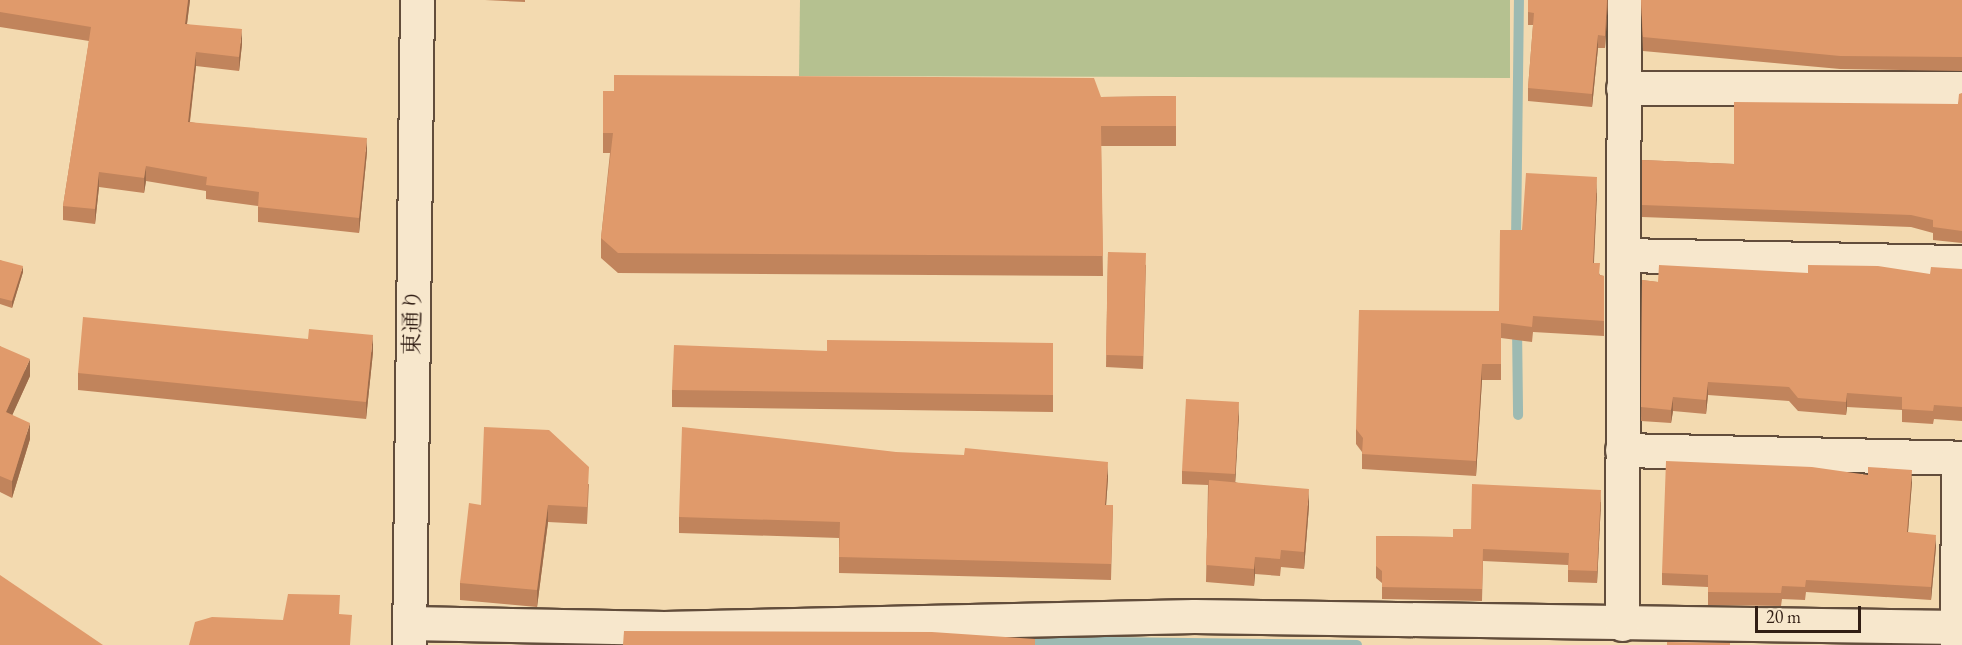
<!DOCTYPE html>
<meta charset="utf-8">
<style>
body{margin:0}
#map{position:relative;width:1962px;height:645px;overflow:hidden;background:#f3dab0;font-family:"EB Garamond","Noto Serif JP",serif}
div>[style]{position:absolute}
.green>*{inset:0;background:#b5c190}
.stream>*{height:10px;margin:-5px;padding:0 5px;transform-origin:5px;border-radius:5px;background:#9dbab2}
.roads{filter:drop-shadow(2px 0 #624d3b) drop-shadow(-2px 0 #624d3b) drop-shadow(0 2px #624d3b) drop-shadow(0 -2px #624d3b)}
.minor>*{height:33px;margin:-16.5px;padding:0 16.5px;transform-origin:16.5px;border-radius:16.5px;background:#f7e7cc}
.tertiary>*{height:33px;margin:-16.5px;padding:0 16.5px;transform-origin:16.5px;border-radius:16.5px;background:#f7e7cc}
.wall>*{inset:0;background:#c1845c}
.shaded-wall>*{inset:0;background:#9d6c4b}
.building>*{inset:0;background:#e09a6b}
span{translate:-50% -50%;white-space:nowrap;text-align:center;line-height:1.15;-webkit-text-stroke:4.5px #f7e7cc;paint-order:stroke}
.street-label{font-size:22px;color:#311e14}
.scale{position:absolute;left:1755px;top:606px;width:106px;height:27px;box-sizing:border-box;border:3px solid #311e14;border-top:0;padding-left:8px;font-size:18px;line-height:21px;white-space:nowrap;color:#311e14;-webkit-text-stroke:4px #f7e7cc;paint-order:stroke}
</style>
<div id="map">
<div class="green">
<i style="clip-path:polygon(800px 0,1510px 0,1510px 78px,799px 76px)"></i>
</div>
<div class="stream">
<i style="left:1516px;top:242px;width:242px;rotate:-89.3deg"></i>
<i style="left:1517px;top:327px;width:88px;rotate:89.3deg"></i>
<i style="left:1023px;top:641px;width:334px;rotate:0.7deg"></i>
</div>
<div class="roads">
<div class="minor">
<i style="left:1623px;top:88px;width:339px"></i>
<i style="left:1623px;top:255px;width:339px;rotate:1.2deg"></i>
<i style="left:1622px;top:450px;width:340px;rotate:1.3deg"></i>
<i style="left:409px;top:623px;width:255px;rotate:1.1deg"></i>
<i style="left:664px;top:628px;width:530px;rotate:-1.3deg"></i>
<i style="left:1194px;top:616px;width:768px;rotate:0.82deg"></i>
<i style="left:1622px;top:624px;width:624px;rotate:-89.82deg"></i>
<i style="left:1957px;top:645px;width:187px;rotate:-89.7deg"></i>
</div>
<div class="tertiary">
<i style="left:409px;top:645px;width:645px;rotate:-89.29deg"></i>
</div>
</div>
<div class="wall">
<i style="clip-path:polygon(0 0,190px 0,187px 24px,242px 44px,239px 71px,196px 66px,190px 122px,367px 152px,359px 233px,258px 222px,258px 206px,206px 199px,206px 191px,146px 181px,144px 193px,99px 187px,95px 224px,63px 220px,63px 206px,89px 41px,0 27px)"></i>
<i style="clip-path:polygon(485px 0,525px 0,525px 2px)"></i>
<i style="clip-path:polygon(1528px 0,1608px 0,1605px 48px,1598px 48px,1592px 107px,1528px 101px,1528px 88px,1533px 25px,1528px 25px)"></i>
<i style="clip-path:polygon(1641px 0,1962px 0,1962px 71px,1840px 69px,1643px 51px)"></i>
<i style="clip-path:polygon(603px 91px,1101px 97px,1176px 96px,1176px 146px,1101px 146px,1103px 276px,618px 273px,601px 258px,601px 238px,610px 153px,603px 153px)"></i>
<i style="clip-path:polygon(1962px 93px,1962px 243px,1933px 240px,1933px 233px,1911px 227px,1642px 217px,1642px 160px,1734px 164px,1958px 104px)"></i>
<i style="clip-path:polygon(1597px 193px,1594px 263px,1600px 275px,1604px 276px,1604px 336px,1533px 332px,1532px 342px,1501px 338px,1501px 380px,1482px 380px,1476px 476px,1362px 469px,1362px 452px,1356px 444px,1356px 429px,1499px 311px,1522px 230px)"></i>
<i style="clip-path:polygon(1108px 252px,1146px 265px,1143px 369px,1106px 367px)"></i>
<i style="clip-path:polygon(0 260px,23px 272px,12px 308px,0 304px)"></i>
<i style="clip-path:polygon(1962px 269px,1962px 421px,1934px 419px,1933px 424px,1902px 422px,1902px 410px,1847px 407px,1846px 415px,1798px 411px,1789px 401px,1708px 395px,1706px 414px,1673px 411px,1671px 423px,1641px 421px,1642px 280px,1658px 282px,1808px 273px,1930px 274px)"></i>
<i style="clip-path:polygon(1053px 343px,1053px 412px,672px 407px,672px 390px,827px 351px)"></i>
<i style="clip-path:polygon(0 346px,30px 376px,12px 415px,30px 439px,12px 498px,0 492px)"></i>
<i style="clip-path:polygon(373px 352px,366px 419px,78px 390px,78px 373px)"></i>
<i style="clip-path:polygon(1239px 415px,1235px 482px,1309px 506px,1304px 569px,1281px 567px,1280px 576px,1255px 574px,1254px 586px,1206px 582px,1208px 485px,1182px 484px,1182px 471px)"></i>
<i style="clip-path:polygon(1108px 478px,1106px 505px,1113px 505px,1111px 580px,839px 573px,839px 538px,679px 533px,679px 517px)"></i>
<i style="clip-path:polygon(1912px 482px,1908px 532px,1936px 547px,1931px 600px,1806px 592px,1805px 600px,1782px 599px,1781px 606px,1708px 605px,1708px 587px,1662px 585px,1662px 573px)"></i>
<i style="clip-path:polygon(589px 484px,587px 524px,548px 522px,537px 607px,460px 600px,460px 583px,481px 505px)"></i>
<i style="clip-path:polygon(1601px 502px,1597px 583px,1568px 582px,1568px 565px,1483px 561px,1482px 601px,1382px 599px,1382px 583px,1376px 578px,1376px 536px,1453px 537px,1471px 529px)"></i>
</div>
<div class="shaded-wall">
<i style="clip-path:polygon(188px 0,190px 0,185px 39px,185px 24px)"></i>
<i style="clip-path:polygon(1607px 0,1608px 0,1605px 48px,1605px 36px)"></i>
<i style="clip-path:polygon(242px 29px,242px 44px,239px 71px,239px 57px)"></i>
<i style="clip-path:polygon(1598px 35px,1598px 48px,1592px 107px,1592px 94px)"></i>
<i style="clip-path:polygon(196px 52px,196px 66px,188px 136px,188px 122px)"></i>
<i style="clip-path:polygon(367px 138px,367px 152px,359px 233px,359px 218px)"></i>
<i style="clip-path:polygon(146px 166px,146px 181px,144px 193px,144px 178px)"></i>
<i style="clip-path:polygon(99px 172px,99px 187px,95px 224px,95px 209px)"></i>
<i style="clip-path:polygon(1597px 177px,1597px 193px,1593px 278px,1593px 263px)"></i>
<i style="clip-path:polygon(23px 266px,23px 272px,12px 308px,12px 301px)"></i>
<i style="clip-path:polygon(373px 335px,373px 352px,366px 419px,366px 402px)"></i>
<i style="clip-path:polygon(30px 359px,30px 376px,6px 429px,6px 412px)"></i>
<i style="clip-path:polygon(1482px 364px,1482px 380px,1476px 476px,1476px 461px)"></i>
<i style="clip-path:polygon(1708px 382px,1708px 395px,1706px 414px,1706px 400px)"></i>
<i style="clip-path:polygon(1847px 393px,1847px 407px,1846px 415px,1846px 402px)"></i>
<i style="clip-path:polygon(1673px 397px,1673px 411px,1671px 423px,1671px 410px)"></i>
<i style="clip-path:polygon(1239px 402px,1239px 415px,1235px 487px,1235px 474px)"></i>
<i style="clip-path:polygon(30px 423px,30px 439px,12px 498px,12px 481px)"></i>
<i style="clip-path:polygon(1108px 462px,1108px 478px,1105px 521px,1105px 505px)"></i>
<i style="clip-path:polygon(1912px 470px,1912px 482px,1907px 544px,1907px 532px)"></i>
<i style="clip-path:polygon(1309px 489px,1309px 506px,1304px 569px,1304px 552px)"></i>
<i style="clip-path:polygon(1601px 490px,1601px 502px,1597px 583px,1597px 571px)"></i>
<i style="clip-path:polygon(548px 505px,548px 522px,537px 607px,537px 590px)"></i>
<i style="clip-path:polygon(1936px 535px,1936px 547px,1931px 600px,1931px 587px)"></i>
<i style="clip-path:polygon(1255px 557px,1255px 574px,1254px 586px,1254px 569px)"></i>
</div>
<div class="building">
<i style="clip-path:polygon(0 0,188px 0,185px 24px,242px 29px,239px 57px,196px 52px,188px 122px,367px 138px,359px 218px,258px 207px,259px 192px,206px 185px,207px 177px,146px 166px,144px 178px,99px 172px,95px 209px,63px 206px,91px 27px,0 12px)"></i>
<i style="clip-path:polygon(1528px 0,1607px 0,1605px 36px,1598px 35px,1592px 94px,1528px 88px,1534px 13px,1528px 12px)"></i>
<i style="clip-path:polygon(1641px 0,1962px 0,1962px 57px,1840px 56px,1643px 37px)"></i>
<i style="clip-path:polygon(614px 75px,1094px 78px,1101px 97px,1176px 96px,1176px 126px,1101px 126px,1103px 256px,618px 253px,601px 238px,613px 133px,603px 133px,603px 91px,614px 91px)"></i>
<i style="clip-path:polygon(1962px 93px,1962px 231px,1933px 227px,1933px 220px,1911px 215px,1642px 205px,1642px 160px,1734px 164px,1734px 102px,1958px 104px,1959px 94px)"></i>
<i style="clip-path:polygon(1526px 173px,1597px 177px,1593px 263px,1600px 263px,1599px 275px,1604px 276px,1604px 321px,1533px 316px,1532px 327px,1501px 323px,1501px 364px,1482px 364px,1476px 461px,1362px 454px,1363px 438px,1356px 429px,1359px 310px,1499px 311px,1500px 230px,1522px 230px)"></i>
<i style="clip-path:polygon(1108px 252px,1146px 253px,1143px 356px,1106px 355px)"></i>
<i style="clip-path:polygon(0 260px,23px 266px,12px 301px,0 298px)"></i>
<i style="clip-path:polygon(1659px 265px,1808px 273px,1808px 265px,1878px 266px,1930px 274px,1931px 267px,1962px 269px,1962px 407px,1934px 405px,1933px 411px,1902px 409px,1902px 397px,1847px 393px,1846px 402px,1798px 398px,1789px 387px,1708px 382px,1706px 400px,1673px 397px,1671px 410px,1641px 407px,1642px 280px,1658px 282px)"></i>
<i style="clip-path:polygon(83px 317px,308px 339px,309px 329px,373px 335px,366px 402px,78px 373px)"></i>
<i style="clip-path:polygon(827px 340px,1053px 343px,1053px 395px,672px 390px,674px 345px,827px 351px)"></i>
<i style="clip-path:polygon(0 346px,30px 359px,6px 412px,30px 423px,12px 481px,0 476px)"></i>
<i style="clip-path:polygon(1186px 399px,1239px 402px,1235px 474px,1182px 471px)"></i>
<i style="clip-path:polygon(484px 427px,549px 430px,589px 467px,587px 507px,548px 505px,537px 590px,460px 583px,469px 503px,481px 505px)"></i>
<i style="clip-path:polygon(682px 427px,896px 452px,964px 455px,965px 448px,1108px 462px,1105px 505px,1113px 505px,1111px 564px,839px 557px,840px 522px,679px 517px)"></i>
<i style="clip-path:polygon(1666px 461px,1812px 467px,1868px 475px,1868px 467px,1912px 470px,1907px 532px,1936px 535px,1931px 587px,1806px 580px,1805px 587px,1782px 586px,1781px 593px,1708px 592px,1708px 575px,1662px 573px)"></i>
<i style="clip-path:polygon(1209px 480px,1309px 489px,1304px 552px,1281px 550px,1280px 559px,1255px 557px,1254px 569px,1206px 565px)"></i>
<i style="clip-path:polygon(1472px 484px,1601px 490px,1597px 571px,1568px 570px,1569px 553px,1483px 549px,1482px 589px,1382px 587px,1382px 571px,1376px 566px,1376px 536px,1453px 537px,1453px 529px,1471px 529px)"></i>
<i style="clip-path:polygon(0 575px,103px 645px,0 645px)"></i>
<i style="clip-path:polygon(288px 594px,340px 595px,339px 614px,352px 615px,350px 645px,189px 645px,195px 622px,212px 617px,283px 620px)"></i>
<i style="clip-path:polygon(624px 631px,932px 632px,1035px 639px,1035px 645px,623px 645px)"></i>
<i style="clip-path:polygon(1667px 642px,1730px 643px,1730px 645px,1667px 645px)"></i>
</div>
<div class="street-label">
<span style="left:412px;top:322px;rotate:-89deg">東通り</span>
</div>
<div class="scale">20 m</div>
</div>
